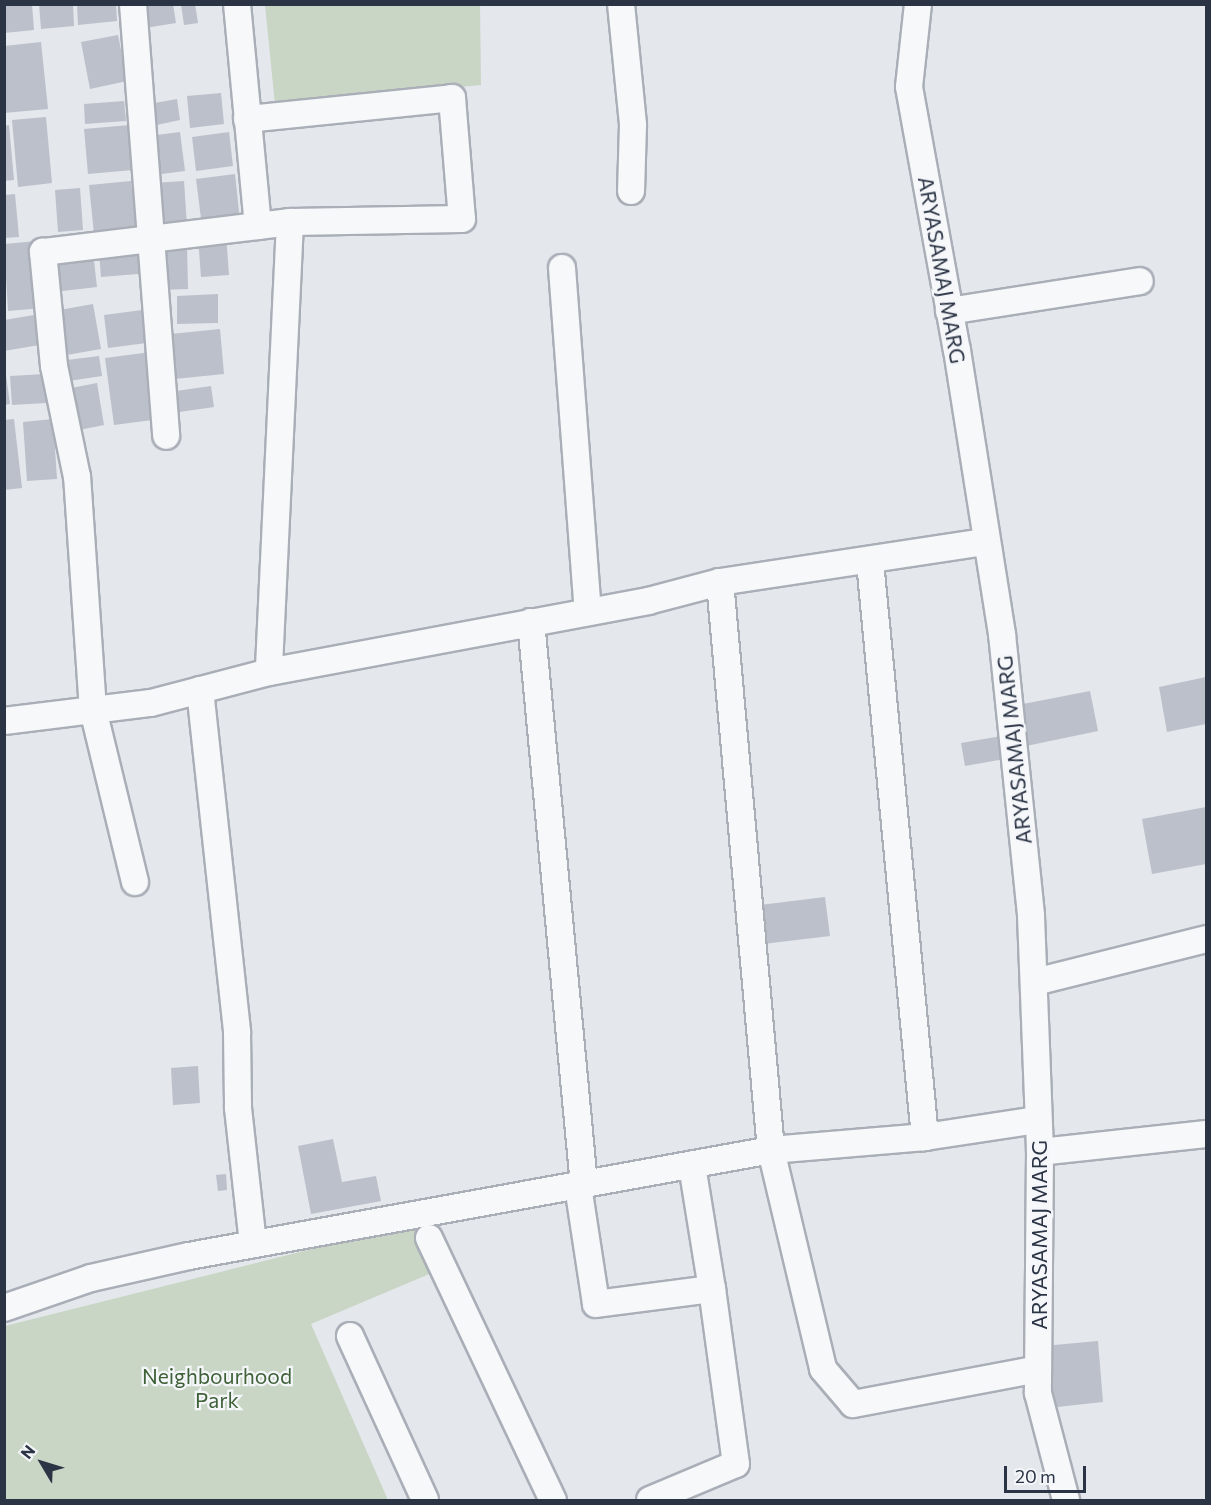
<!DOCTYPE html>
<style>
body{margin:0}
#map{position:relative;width:1211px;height:1505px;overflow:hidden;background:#e4e7ec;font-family:Commissioner,sans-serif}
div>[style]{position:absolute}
.green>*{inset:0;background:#c9d6c5}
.building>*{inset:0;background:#bbc0ca}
.roads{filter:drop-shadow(2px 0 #a9aeb7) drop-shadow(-2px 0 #a9aeb7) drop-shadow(0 2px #a9aeb7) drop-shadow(0 -2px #a9aeb7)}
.street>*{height:26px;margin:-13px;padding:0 13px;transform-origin:13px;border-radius:13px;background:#f7f8fa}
span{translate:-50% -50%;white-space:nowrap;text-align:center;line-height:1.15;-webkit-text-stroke:4.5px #f4f6f9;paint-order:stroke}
.street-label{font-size:21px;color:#2b3445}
.park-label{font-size:21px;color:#3f6138}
.frame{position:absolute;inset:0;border:6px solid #2b3445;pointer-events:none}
.north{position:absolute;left:12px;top:1433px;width:60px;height:60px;-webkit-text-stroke:4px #f4f6f9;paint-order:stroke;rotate:308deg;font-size:16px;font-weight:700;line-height:24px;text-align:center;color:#2b3445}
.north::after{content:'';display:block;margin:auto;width:21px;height:27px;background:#2b3445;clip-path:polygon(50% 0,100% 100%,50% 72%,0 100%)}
.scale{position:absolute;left:1004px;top:1466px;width:82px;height:27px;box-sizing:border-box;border:3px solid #2b3445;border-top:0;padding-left:8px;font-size:18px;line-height:21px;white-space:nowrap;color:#2b3445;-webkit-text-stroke:4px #f4f6f9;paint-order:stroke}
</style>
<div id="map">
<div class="green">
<i style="clip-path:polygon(265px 5px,480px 5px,481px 85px,275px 105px)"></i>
<i style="clip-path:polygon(412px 1224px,434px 1272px,311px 1324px,388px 1500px,5px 1500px,5px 1326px)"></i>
</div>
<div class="building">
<i style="clip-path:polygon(4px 4px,32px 4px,34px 30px,4px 33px)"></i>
<i style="clip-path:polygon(39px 4px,73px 4px,74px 26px,41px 29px)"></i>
<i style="clip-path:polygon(141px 4px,173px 4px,176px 23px,145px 28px)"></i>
<i style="clip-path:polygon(181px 4px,195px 4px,198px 23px,184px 25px)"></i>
<i style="clip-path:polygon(77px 5px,116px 5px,117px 21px,78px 25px)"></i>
<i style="clip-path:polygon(118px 35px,127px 81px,90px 89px,81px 42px)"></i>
<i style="clip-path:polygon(41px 42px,48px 109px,4px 113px,4px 46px)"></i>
<i style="clip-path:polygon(221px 93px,224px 124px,190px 128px,187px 96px)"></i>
<i style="clip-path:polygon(177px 99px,180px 120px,147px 127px,143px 105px)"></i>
<i style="clip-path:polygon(124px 101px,126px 121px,85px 124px,84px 104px)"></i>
<i style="clip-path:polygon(46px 117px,52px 183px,18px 187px,12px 120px)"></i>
<i style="clip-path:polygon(9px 125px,14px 180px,4px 181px,4px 126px)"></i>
<i style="clip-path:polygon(130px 125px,133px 170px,88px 174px,84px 129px)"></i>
<i style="clip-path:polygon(180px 132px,185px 171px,154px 175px,149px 136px)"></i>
<i style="clip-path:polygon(229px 132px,233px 166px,196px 171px,192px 137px)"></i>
<i style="clip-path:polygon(235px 174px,240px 221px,202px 226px,196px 179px)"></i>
<i style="clip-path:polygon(131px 181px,137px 230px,94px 234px,89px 185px)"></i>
<i style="clip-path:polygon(184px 181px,187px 226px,156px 228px,153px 183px)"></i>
<i style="clip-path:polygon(80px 188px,83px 230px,58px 232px,55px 190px)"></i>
<i style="clip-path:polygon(15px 194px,19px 237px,4px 238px,4px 195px)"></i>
<i style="clip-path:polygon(226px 234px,229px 275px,201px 277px,198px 237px)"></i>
<i style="clip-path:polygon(37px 241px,43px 308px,8px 311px,4px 244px)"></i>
<i style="clip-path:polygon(187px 245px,188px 289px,159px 290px,158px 246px)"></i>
<i style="clip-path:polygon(148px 247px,150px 273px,101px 277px,99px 251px)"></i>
<i style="clip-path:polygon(93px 252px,97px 287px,54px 292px,50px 257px)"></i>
<i style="clip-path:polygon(218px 294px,218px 323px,177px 324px,177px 296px)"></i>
<i style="clip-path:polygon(93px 304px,101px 349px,61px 356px,54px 311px)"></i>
<i style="clip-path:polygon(150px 309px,154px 342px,108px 348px,104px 315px)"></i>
<i style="clip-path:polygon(40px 314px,45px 344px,4px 351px,4px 320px)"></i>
<i style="clip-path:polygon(220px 329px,224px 374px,165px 380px,161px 335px)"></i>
<i style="clip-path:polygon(151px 352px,160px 419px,114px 425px,105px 358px)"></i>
<i style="clip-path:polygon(99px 356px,102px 376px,62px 382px,59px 361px)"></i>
<i style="clip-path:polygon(44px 374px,46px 403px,12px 405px,10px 376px)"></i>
<i style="clip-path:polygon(6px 375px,10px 404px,4px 405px,4px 376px)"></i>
<i style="clip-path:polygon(97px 383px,104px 425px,74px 431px,66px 389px)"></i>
<i style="clip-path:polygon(211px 386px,214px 407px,172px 413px,169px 392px)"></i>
<i style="clip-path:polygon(14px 419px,22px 488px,4px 490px,4px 420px)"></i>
<i style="clip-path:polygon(53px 419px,57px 479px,27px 481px,23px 422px)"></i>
<i style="clip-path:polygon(1206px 677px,1206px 724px,1167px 732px,1159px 687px)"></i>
<i style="clip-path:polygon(1090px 691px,1098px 731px,1026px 746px,1018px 705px)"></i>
<i style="clip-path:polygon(1007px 735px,1010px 758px,965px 766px,961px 743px)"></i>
<i style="clip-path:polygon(1206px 807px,1206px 864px,1152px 874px,1142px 819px)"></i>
<i style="clip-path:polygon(825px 897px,830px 936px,763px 944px,759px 905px)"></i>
<i style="clip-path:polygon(198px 1066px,200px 1103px,173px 1105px,171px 1068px)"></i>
<i style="clip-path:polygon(333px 1139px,342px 1182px,376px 1176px,381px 1201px,311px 1214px,298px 1146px)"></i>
<i style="clip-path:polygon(226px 1174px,227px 1190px,218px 1191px,216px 1175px)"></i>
<i style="clip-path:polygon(1098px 1341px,1103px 1402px,1048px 1408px,1043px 1346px)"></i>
</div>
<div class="roads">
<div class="street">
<i style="left:133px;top:4px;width:433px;rotate:85.6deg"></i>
<i style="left:237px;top:4px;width:223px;rotate:84.6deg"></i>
<i style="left:621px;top:4px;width:122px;rotate:84.3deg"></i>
<i style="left:633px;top:125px;width:66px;rotate:91.7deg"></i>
<i style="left:918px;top:4px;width:83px;rotate:96.2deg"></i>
<i style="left:909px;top:87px;width:267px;rotate:79.7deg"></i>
<i style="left:957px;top:350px;width:288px;rotate:81deg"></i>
<i style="left:1002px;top:634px;width:283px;rotate:84.1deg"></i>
<i style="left:1031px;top:916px;width:236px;rotate:87.8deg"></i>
<i style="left:1040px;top:1152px;width:241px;rotate:90.5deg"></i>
<i style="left:1038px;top:1393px;width:111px;rotate:75.3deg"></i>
<i style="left:247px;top:119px;width:206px;rotate:-5.8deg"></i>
<i style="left:452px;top:98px;width:121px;rotate:85.3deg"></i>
<i style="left:462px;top:219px;width:172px;rotate:179deg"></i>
<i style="left:562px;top:268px;width:345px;rotate:85.7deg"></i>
<i style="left:949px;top:311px;width:193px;rotate:-8.9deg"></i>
<i style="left:870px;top:562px;width:578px;rotate:84.54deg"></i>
<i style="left:720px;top:582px;width:570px;rotate:84.87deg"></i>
<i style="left:771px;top:1150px;width:225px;rotate:76.6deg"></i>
<i style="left:823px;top:1369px;width:46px;rotate:49.4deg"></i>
<i style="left:853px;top:1404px;width:188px;rotate:-10.7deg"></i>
<i style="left:531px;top:622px;width:565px;rotate:84.62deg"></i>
<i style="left:200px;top:690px;width:345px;rotate:83.8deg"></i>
<i style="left:237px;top:1033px;width:75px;rotate:89.2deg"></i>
<i style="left:238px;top:1108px;width:137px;rotate:83.7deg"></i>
<i style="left:4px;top:721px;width:148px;rotate:-7deg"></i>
<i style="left:151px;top:703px;width:122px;rotate:-14.7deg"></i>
<i style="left:269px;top:672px;width:386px;rotate:-10.6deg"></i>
<i style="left:648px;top:601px;width:74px;rotate:-14.8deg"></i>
<i style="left:720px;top:582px;width:268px;rotate:-8.6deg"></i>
<i style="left:135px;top:882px;width:177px;rotate:-103.7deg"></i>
<i style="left:93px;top:710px;width:234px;rotate:-93.9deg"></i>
<i style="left:77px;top:477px;width:113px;rotate:-101.7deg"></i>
<i style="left:54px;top:366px;width:115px;rotate:-95.5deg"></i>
<i style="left:43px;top:252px;width:249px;rotate:-6.9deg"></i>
<i style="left:290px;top:222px;width:450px;rotate:92.7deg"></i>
<i style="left:1035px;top:982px;width:176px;rotate:-14.1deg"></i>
<i style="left:1040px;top:1152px;width:167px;rotate:-6.2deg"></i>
<i style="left:578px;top:1186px;width:119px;rotate:81.3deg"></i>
<i style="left:596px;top:1304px;width:117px;rotate:-7.4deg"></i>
<i style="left:712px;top:1289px;width:126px;rotate:-99.2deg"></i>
<i style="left:429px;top:1238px;width:290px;rotate:64.7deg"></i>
<i style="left:4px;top:1308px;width:92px;rotate:-19deg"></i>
<i style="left:91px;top:1278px;width:100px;rotate:-12.7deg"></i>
<i style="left:189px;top:1256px;width:592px;rotate:-10.32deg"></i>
<i style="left:771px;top:1150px;width:155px;rotate:-4.8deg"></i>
<i style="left:925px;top:1137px;width:114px;rotate:-8.6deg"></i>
<i style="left:350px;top:1336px;width:180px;rotate:65.4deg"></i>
<i style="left:650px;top:1500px;width:93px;rotate:-22.7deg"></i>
<i style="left:736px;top:1464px;width:177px;rotate:-97.8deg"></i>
</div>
</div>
<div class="street-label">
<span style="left:942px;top:270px;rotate:80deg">ARYASAMAJ MARG</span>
<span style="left:1014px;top:750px;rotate:-96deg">ARYASAMAJ MARG</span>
<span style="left:1039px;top:1235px;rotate:-90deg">ARYASAMAJ MARG</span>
</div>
<div class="park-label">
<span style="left:217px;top:1388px">Neighbourhood<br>Park</span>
</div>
<div class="frame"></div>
<div class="north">N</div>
<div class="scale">20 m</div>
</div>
